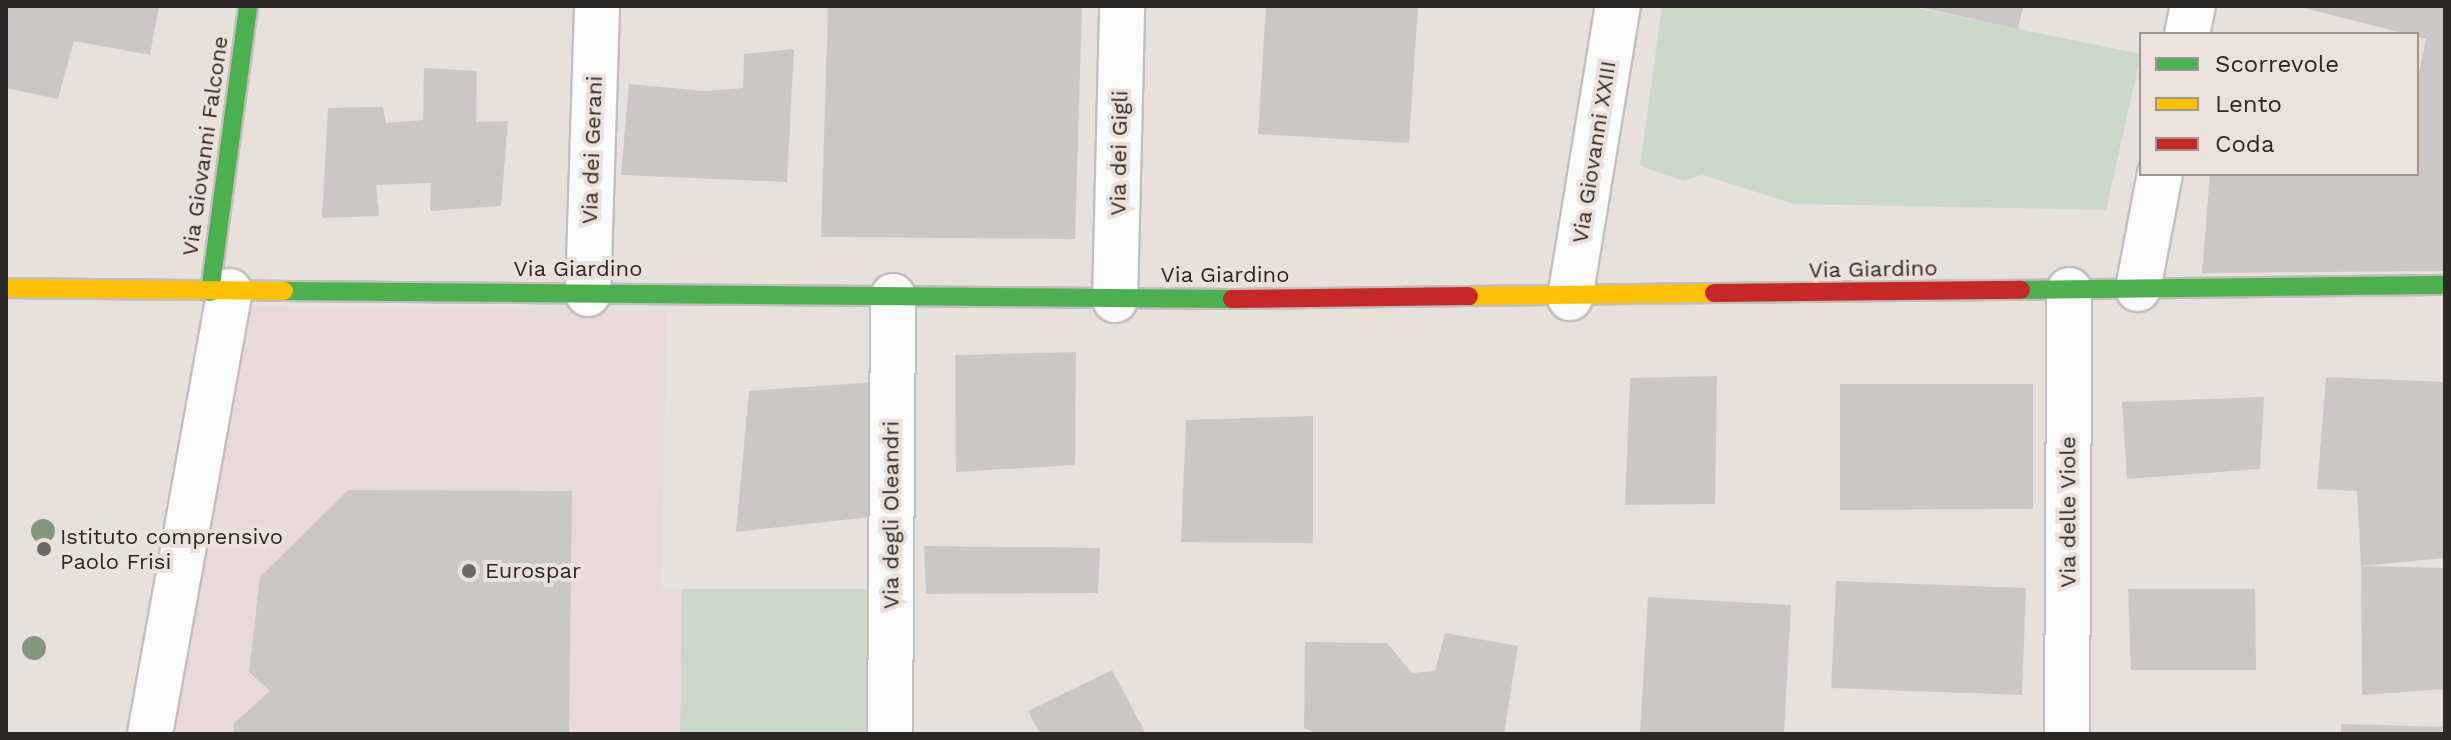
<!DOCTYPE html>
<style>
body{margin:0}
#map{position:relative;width:2451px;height:740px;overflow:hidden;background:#e7e1de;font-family:"Work Sans",sans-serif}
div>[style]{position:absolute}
.commercial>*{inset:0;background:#e9d8dc}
.green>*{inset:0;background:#cdd9c8}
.building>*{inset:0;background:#ccc7c7}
.roads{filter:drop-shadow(2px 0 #c3bebc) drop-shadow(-2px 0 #c3bebc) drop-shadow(0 2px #c3bebc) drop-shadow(0 -2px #c3bebc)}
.street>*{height:44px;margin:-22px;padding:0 22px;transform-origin:22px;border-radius:22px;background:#fbfafa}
.fast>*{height:18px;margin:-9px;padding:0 9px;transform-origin:9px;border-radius:9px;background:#4caf50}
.slow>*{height:18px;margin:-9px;padding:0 9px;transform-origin:9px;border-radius:9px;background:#ffc107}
.jam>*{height:18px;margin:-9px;padding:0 9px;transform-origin:9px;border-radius:9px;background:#c62828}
.trees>*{width:24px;height:24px;margin:-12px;border-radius:50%;background:#83977f}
.dots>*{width:22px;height:22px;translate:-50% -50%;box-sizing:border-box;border:4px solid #ebe0da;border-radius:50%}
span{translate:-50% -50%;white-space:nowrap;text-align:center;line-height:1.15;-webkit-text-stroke:8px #ebe0da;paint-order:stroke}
.street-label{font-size:22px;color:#2c2826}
.poi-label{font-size:22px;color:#2c2826}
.left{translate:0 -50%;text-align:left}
.frame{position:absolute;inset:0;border:8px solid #2c2826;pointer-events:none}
.legend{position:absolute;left:2139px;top:32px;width:280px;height:144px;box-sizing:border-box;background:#ebe0da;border:2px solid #9f9692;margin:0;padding:10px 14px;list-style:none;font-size:24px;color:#2c2826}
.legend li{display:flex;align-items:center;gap:16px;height:40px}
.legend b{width:40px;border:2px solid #9f9692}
</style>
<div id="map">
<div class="commercial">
<i style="clip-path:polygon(243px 306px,667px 311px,661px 589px,682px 589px,680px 734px,166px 734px)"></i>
</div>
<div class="green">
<i style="clip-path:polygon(1662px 6px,1907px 6px,2141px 54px,2106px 210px,1794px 204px,1702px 175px,1683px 181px,1640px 166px)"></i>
<i style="clip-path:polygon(682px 589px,872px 589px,871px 734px,680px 734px)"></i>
</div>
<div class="building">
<i style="clip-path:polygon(6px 6px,159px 6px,150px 55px,74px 41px,58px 99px,6px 88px)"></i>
<i style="clip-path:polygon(828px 6px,1082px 6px,1075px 239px,821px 237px)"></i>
<i style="clip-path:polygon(1266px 6px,1418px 6px,1409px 143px,1258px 134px)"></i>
<i style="clip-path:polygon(1914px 6px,2023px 6px,2018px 29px)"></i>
<i style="clip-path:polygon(2296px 6px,2445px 6px,2445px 271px,2202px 273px,2210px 174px,2417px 174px,2417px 82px,2426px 39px)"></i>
<i style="clip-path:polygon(794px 49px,787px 182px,621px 175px,629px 84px,705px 91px,743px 88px,744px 54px)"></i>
<i style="clip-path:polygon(424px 68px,477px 71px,476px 122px,508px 121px,501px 206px,430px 211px,431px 183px,376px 185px,379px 216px,322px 218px,328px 108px,383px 107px,386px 123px,423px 120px)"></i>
<i style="clip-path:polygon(1076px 352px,1075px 465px,956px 472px,955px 355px)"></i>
<i style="clip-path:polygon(1717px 376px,1715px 504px,1625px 505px,1630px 378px)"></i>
<i style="clip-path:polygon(2326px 377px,2445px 382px,2445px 558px,2361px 566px,2357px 491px,2317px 489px)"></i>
<i style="clip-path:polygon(875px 382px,870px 517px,736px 532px,749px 391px)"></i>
<i style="clip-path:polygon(1840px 384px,2033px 384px,2033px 509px,1840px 510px)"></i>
<i style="clip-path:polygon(2264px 397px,2260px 469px,2127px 479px,2122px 402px)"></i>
<i style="clip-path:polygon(1313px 416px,1313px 543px,1181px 542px,1186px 420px)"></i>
<i style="clip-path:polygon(348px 490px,572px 491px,569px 734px,233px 734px,234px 723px,270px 691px,249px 672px,260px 577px)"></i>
<i style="clip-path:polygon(924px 546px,1100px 548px,1098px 593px,926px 594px)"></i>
<i style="clip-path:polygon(2361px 566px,2445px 568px,2445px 689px,2362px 695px)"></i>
<i style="clip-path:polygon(1836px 581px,2026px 588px,2022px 695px,1831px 688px)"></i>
<i style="clip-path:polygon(2128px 589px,2255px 589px,2256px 670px,2131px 670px)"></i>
<i style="clip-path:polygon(1648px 597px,1791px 605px,1784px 734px,1640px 734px)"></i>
<i style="clip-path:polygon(1445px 633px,1518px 646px,1504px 734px,1318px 734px,1304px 728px,1305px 642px,1387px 643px,1412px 673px,1435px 671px)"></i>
<i style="clip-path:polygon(1112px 670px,1146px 734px,1040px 734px,1028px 711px)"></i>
<i style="clip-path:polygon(2341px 724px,2445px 727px,2445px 734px,2341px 734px)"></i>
</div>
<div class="roads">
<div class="street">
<i style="left:2187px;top:34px;width:29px;rotate:-78deg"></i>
<i style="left:2138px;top:289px;width:117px;rotate:-79.2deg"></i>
<i style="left:588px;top:294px;width:288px;rotate:-88.2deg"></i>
<i style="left:1570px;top:298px;width:296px;rotate:-80.7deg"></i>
<i style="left:1115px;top:300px;width:294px;rotate:-88.6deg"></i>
<i style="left:150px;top:734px;width:450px;rotate:-79.8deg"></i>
<i style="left:890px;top:734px;width:438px;rotate:-89.6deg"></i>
<i style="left:2067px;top:734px;width:444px;rotate:-89.7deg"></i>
</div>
<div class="fast">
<i style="left:2021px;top:290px;width:424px;rotate:-0.7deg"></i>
<i style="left:284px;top:291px;width:948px;rotate:0.48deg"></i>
<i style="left:210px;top:292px;width:289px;rotate:-82.4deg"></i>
</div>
<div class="slow">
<i style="left:6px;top:288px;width:278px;rotate:0.6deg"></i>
<i style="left:1469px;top:296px;width:245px;rotate:-0.7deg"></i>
</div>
<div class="jam">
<i style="left:1714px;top:293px;width:307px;rotate:-0.6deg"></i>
<i style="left:1232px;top:299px;width:237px;rotate:-0.7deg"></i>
</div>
</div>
<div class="trees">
<i style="left:43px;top:531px"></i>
<i style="left:34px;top:648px"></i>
</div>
<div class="dots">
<i style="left:44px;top:549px;background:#6d6966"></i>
<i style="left:469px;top:571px;background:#6d6966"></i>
</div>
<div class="street-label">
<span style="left:205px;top:146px;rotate:-82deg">Via Giovanni Falcone</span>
<span style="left:592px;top:150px;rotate:-88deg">Via dei Gerani</span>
<span style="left:1594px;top:152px;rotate:-81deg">Via Giovanni XXIII</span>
<span style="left:1119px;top:153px;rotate:-89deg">Via dei Gigli</span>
<span style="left:578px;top:269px">Via Giardino</span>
<span style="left:1873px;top:269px;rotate:-1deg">Via Giardino</span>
<span style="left:1225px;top:275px">Via Giardino</span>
<span style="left:2068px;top:512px;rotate:-90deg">Via delle Viole</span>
<span style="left:891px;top:515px;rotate:-90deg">Via degli Oleandri</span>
</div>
<div class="poi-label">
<span class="left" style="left:60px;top:549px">Istituto comprensivo<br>Paolo Frisi</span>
<span class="left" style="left:485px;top:571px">Eurospar</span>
</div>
<div class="frame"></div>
<ul class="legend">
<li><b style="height:10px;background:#4caf50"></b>Scorrevole</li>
<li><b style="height:10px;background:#ffc107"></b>Lento</li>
<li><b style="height:10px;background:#c62828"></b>Coda</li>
</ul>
</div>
